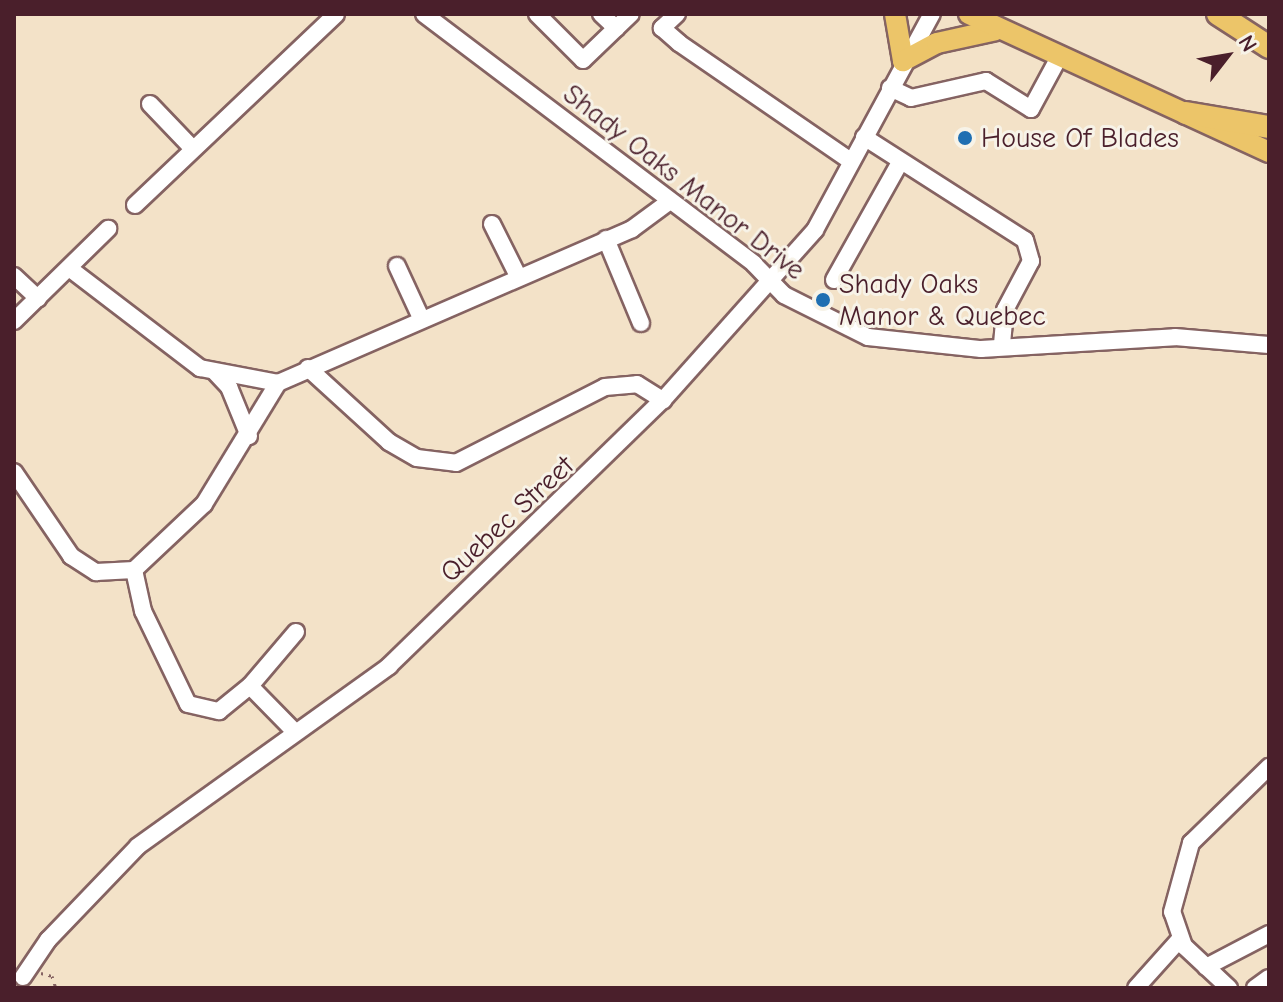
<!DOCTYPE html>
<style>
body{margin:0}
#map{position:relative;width:1283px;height:1002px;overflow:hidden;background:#f3e2c8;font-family:"Comic Neue",sans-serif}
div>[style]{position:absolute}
.path>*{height:3px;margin-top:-1.5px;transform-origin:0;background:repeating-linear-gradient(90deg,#856362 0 2px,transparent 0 8px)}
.roads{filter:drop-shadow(2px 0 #856362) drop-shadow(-2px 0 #856362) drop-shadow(0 2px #856362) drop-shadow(0 -2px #856362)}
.minor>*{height:16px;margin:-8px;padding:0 8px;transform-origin:8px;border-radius:8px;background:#fff}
.major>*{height:20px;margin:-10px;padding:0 10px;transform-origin:10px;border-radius:10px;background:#ecc569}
.highway>*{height:22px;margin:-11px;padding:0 11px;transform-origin:11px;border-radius:11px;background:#ecc569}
.dots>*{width:22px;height:22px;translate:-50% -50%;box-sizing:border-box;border:4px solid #f7f3e8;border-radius:50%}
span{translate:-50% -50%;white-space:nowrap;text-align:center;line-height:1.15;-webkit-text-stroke:6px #f7f3e8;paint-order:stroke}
.poi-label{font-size:28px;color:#4a1f2b}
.left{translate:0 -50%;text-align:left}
.street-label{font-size:28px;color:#4a1f2b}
.frame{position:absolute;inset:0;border:16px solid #4a1f2b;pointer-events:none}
.north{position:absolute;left:1187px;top:16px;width:80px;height:80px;-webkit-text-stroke:6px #f7f3e8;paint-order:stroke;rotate:59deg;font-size:22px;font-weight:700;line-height:32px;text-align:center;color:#4a1f2b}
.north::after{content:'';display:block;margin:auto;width:28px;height:36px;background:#4a1f2b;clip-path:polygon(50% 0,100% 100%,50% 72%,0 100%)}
</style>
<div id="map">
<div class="path">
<i style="left:41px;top:973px;width:11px;rotate:15deg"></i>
<i style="left:52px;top:976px;width:13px;rotate:72deg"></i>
</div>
<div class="roads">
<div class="minor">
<i style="left:424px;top:14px;width:414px;rotate:37.1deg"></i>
<i style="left:754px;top:264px;width:43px;rotate:45.9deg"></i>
<i style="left:784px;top:295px;width:94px;rotate:26.6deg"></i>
<i style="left:868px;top:337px;width:114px;rotate:6.1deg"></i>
<i style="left:981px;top:349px;width:194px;rotate:-3.5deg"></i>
<i style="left:1175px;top:337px;width:94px;rotate:4.9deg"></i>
<i style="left:537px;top:14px;width:65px;rotate:45deg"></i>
<i style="left:583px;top:60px;width:66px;rotate:-43.8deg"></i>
<i style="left:601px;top:14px;width:21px;rotate:43deg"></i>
<i style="left:677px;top:14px;width:21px;rotate:137deg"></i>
<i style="left:662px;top:28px;width:23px;rotate:41deg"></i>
<i style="left:679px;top:43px;width:209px;rotate:34.5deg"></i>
<i style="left:890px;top:88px;width:23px;rotate:25deg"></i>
<i style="left:911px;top:98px;width:77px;rotate:-12.8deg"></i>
<i style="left:986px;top:81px;width:53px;rotate:31.9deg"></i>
<i style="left:1031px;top:109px;width:57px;rotate:-61.6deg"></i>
<i style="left:150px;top:104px;width:62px;rotate:46.3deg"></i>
<i style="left:864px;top:137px;width:191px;rotate:32.6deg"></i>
<i style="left:1025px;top:240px;width:22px;rotate:74deg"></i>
<i style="left:1031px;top:261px;width:55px;rotate:118deg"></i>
<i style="left:1005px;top:310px;width:37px;rotate:95deg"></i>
<i style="left:135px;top:205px;width:277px;rotate:-43.5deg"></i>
<i style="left:492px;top:224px;width:56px;rotate:63.4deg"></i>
<i style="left:606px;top:239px;width:91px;rotate:67.4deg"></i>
<i style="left:397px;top:266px;width:57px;rotate:65.2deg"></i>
<i style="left:69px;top:268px;width:165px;rotate:37.4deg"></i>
<i style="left:200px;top:368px;width:79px;rotate:10.9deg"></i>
<i style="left:278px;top:383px;width:386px;rotate:-23.5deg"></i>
<i style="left:632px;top:229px;width:47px;rotate:-36.4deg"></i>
<i style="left:14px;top:276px;width:33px;rotate:43deg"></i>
<i style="left:834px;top:280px;width:133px;rotate:-60.7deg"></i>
<i style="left:14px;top:321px;width:132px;rotate:-44.4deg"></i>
<i style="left:308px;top:368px;width:110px;rotate:42.4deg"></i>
<i style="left:389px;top:442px;width:32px;rotate:30deg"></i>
<i style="left:417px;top:458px;width:39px;rotate:7deg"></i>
<i style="left:456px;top:463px;width:167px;rotate:-27deg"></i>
<i style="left:605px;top:387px;width:32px;rotate:-5deg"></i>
<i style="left:637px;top:384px;width:31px;rotate:32deg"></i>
<i style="left:215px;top:372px;width:21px;rotate:47deg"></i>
<i style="left:229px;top:387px;width:53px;rotate:67.8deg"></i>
<i style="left:14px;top:472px;width:102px;rotate:55.8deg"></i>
<i style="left:71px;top:556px;width:30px;rotate:33deg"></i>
<i style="left:96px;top:572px;width:38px;rotate:-3deg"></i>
<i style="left:134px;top:570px;width:42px;rotate:77.6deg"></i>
<i style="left:143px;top:611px;width:103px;rotate:64.2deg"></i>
<i style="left:188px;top:704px;width:32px;rotate:13deg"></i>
<i style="left:219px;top:711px;width:40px;rotate:-39deg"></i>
<i style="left:250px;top:686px;width:63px;rotate:45.6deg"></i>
<i style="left:134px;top:570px;width:96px;rotate:-43.3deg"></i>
<i style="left:204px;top:504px;width:142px;rotate:-58.6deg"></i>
<i style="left:250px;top:686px;width:71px;rotate:-49.6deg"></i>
<i style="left:1206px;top:967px;width:71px;rotate:-27.6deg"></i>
<i style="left:23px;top:977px;width:45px;rotate:-56deg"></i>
<i style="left:48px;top:940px;width:130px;rotate:-46.2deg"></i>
<i style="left:138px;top:846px;width:309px;rotate:-35.6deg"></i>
<i style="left:389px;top:666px;width:382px;rotate:-44.2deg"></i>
<i style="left:663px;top:400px;width:228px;rotate:-48.2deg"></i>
<i style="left:815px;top:230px;width:246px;rotate:-61.6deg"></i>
<i style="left:1136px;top:988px;width:66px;rotate:-48.1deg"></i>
<i style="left:1229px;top:988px;width:62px;rotate:-137deg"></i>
<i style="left:1184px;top:946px;width:36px;rotate:-109deg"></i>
<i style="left:1172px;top:912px;width:72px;rotate:-74.6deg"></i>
<i style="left:1191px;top:843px;width:109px;rotate:-44.3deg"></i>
<i style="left:1255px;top:988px;width:17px;rotate:-36deg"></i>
</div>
<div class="major">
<i style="left:895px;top:14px;width:48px;rotate:80.3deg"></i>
<i style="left:903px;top:61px;width:38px;rotate:-28deg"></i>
<i style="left:937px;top:43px;width:60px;rotate:-12.4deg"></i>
<i style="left:969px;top:14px;width:330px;rotate:24.7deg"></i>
</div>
<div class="highway">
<i style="left:1218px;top:14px;width:61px;rotate:32.9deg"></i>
<i style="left:1186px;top:113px;width:84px;rotate:9.6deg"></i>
</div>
</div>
<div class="dots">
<i style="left:965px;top:138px;background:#1f6fb2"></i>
<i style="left:823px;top:300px;background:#1f6fb2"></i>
</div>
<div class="poi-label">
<span class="left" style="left:981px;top:138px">House Of Blades</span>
<span class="left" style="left:839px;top:300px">Shady Oaks<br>Manor &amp; Quebec</span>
</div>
<div class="street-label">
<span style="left:684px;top:182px;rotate:38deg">Shady Oaks Manor Drive</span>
<span style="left:507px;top:519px;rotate:-43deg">Quebec Street</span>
</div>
<div class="frame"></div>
<div class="north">N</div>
</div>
